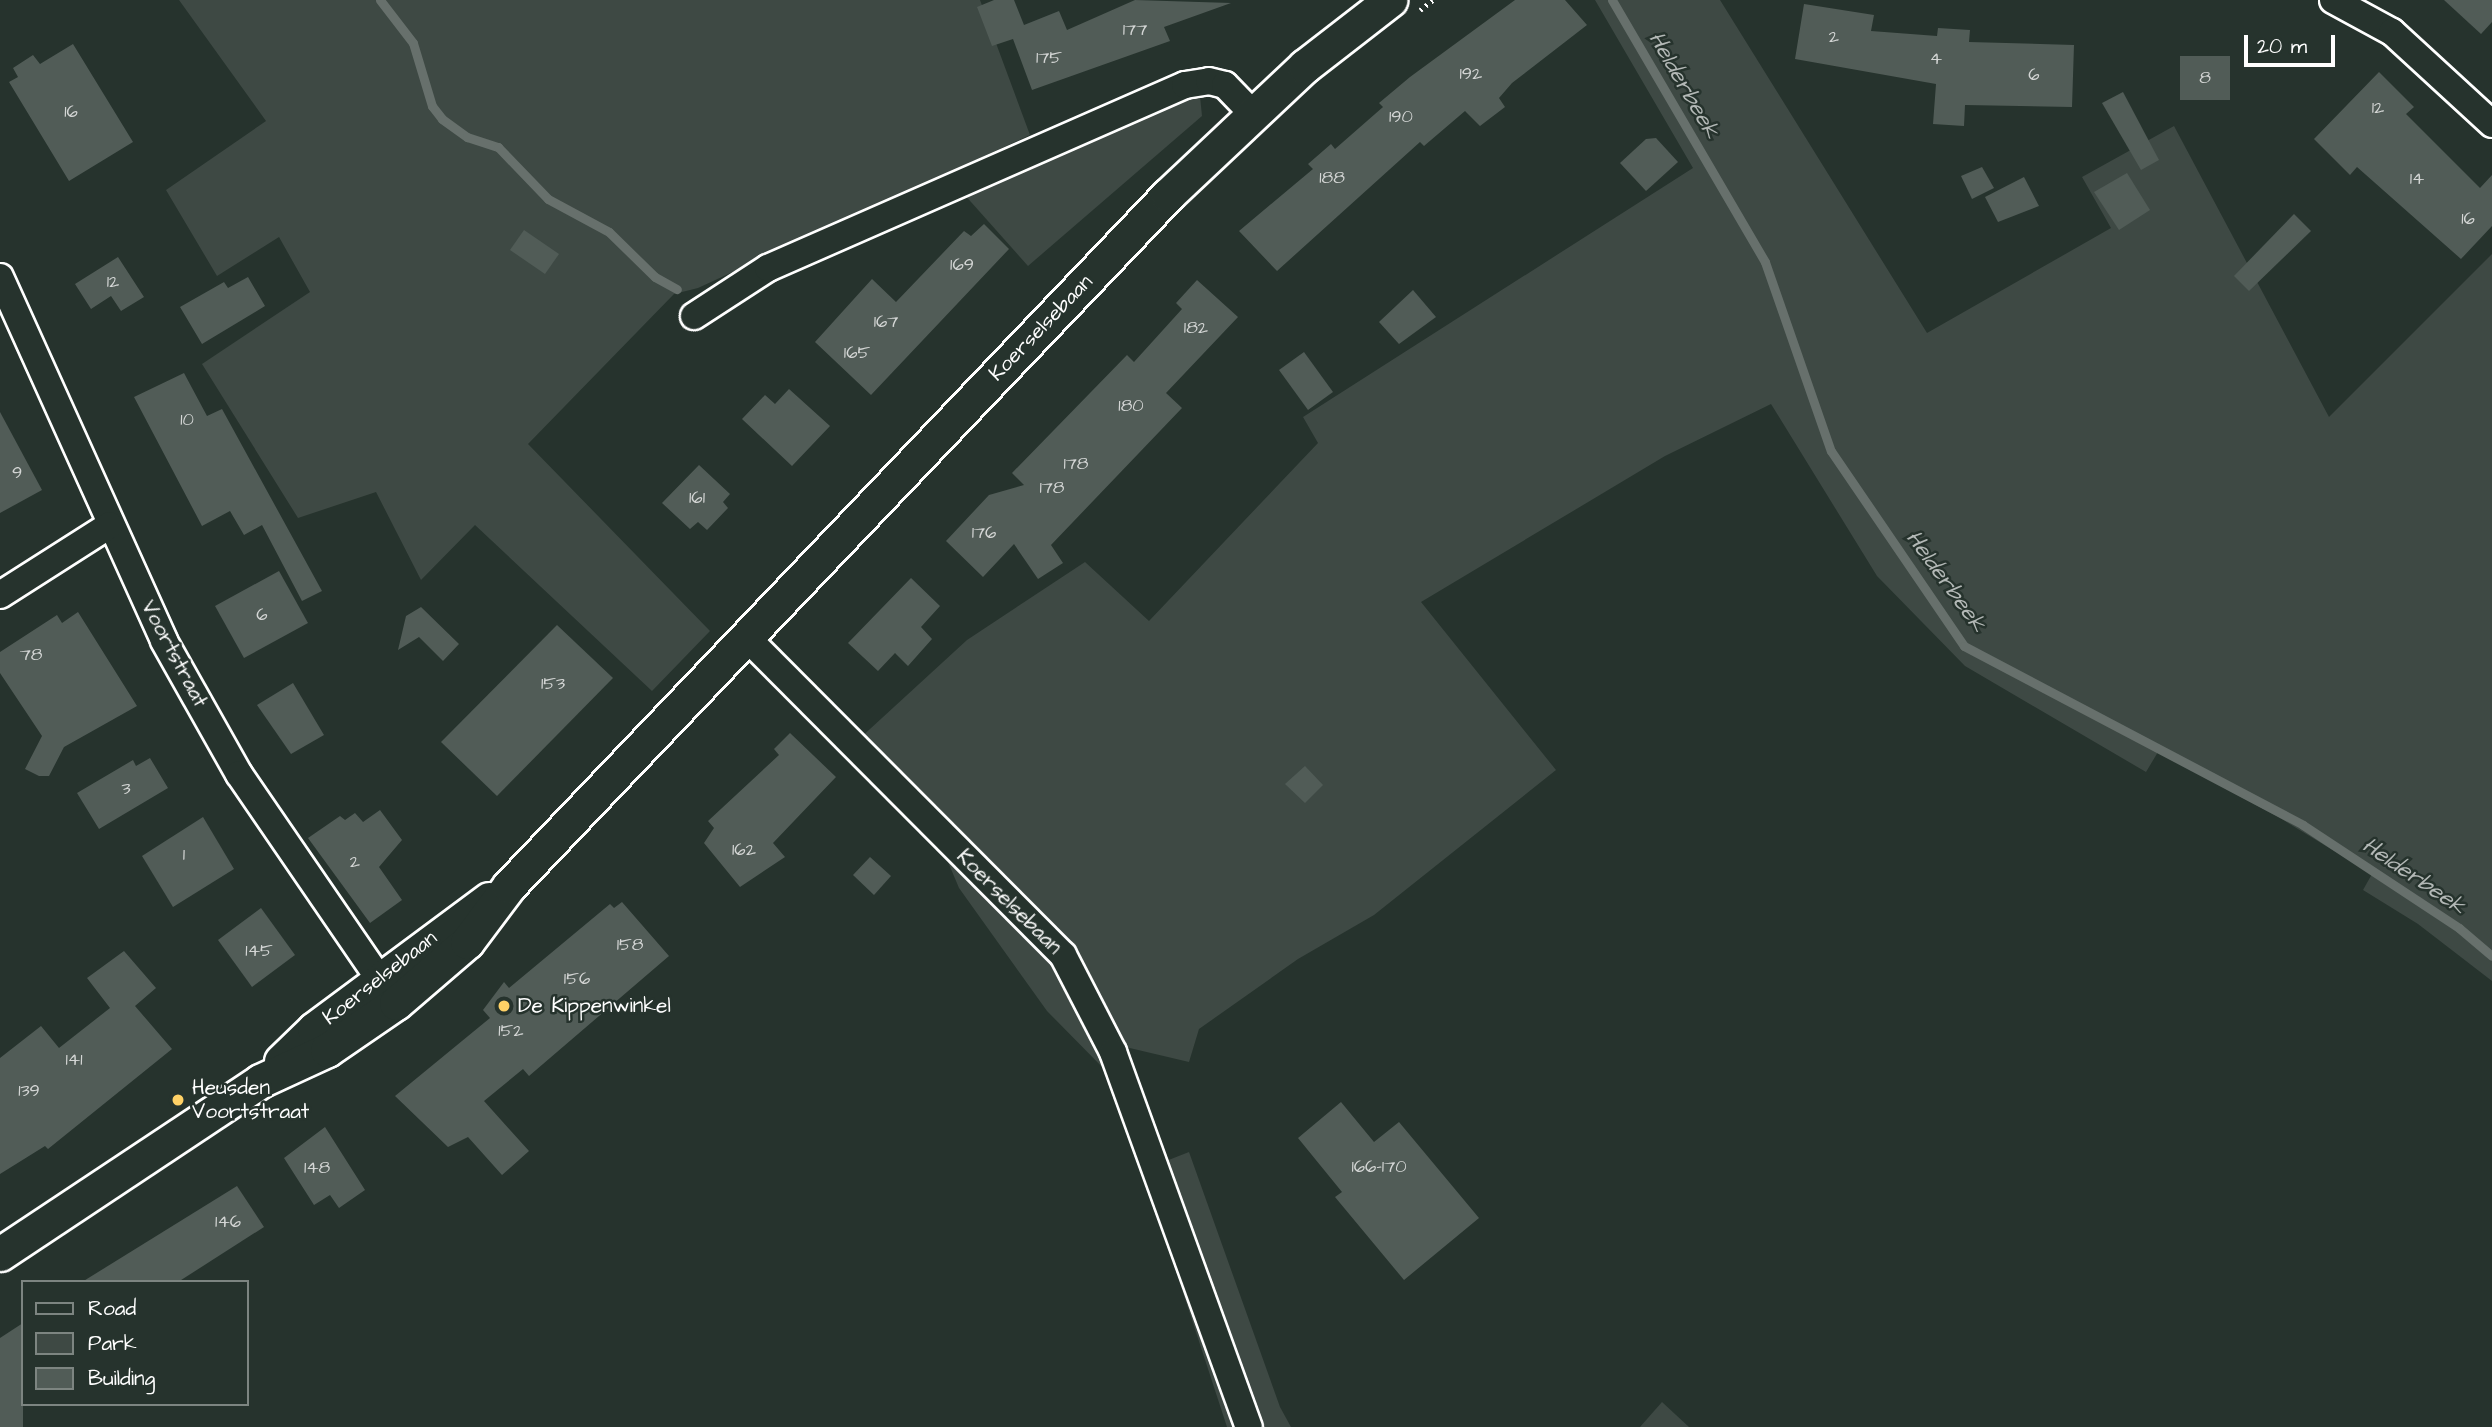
<!DOCTYPE html>
<style>
body{margin:0}
#map{position:relative;width:2492px;height:1427px;overflow:hidden;background:#26332d;font-family:"Architects Daughter",sans-serif}
div>[style]{position:absolute}
.green>*{inset:0;background:#3e4944}
.stream>*{height:9px;margin:-4.5px;padding:0 4.5px;transform-origin:4.5px;border-radius:4.5px;background:#67706c}
.building>*{inset:0;background:#515c57}
.path>*{height:4.5px;margin-top:-2.25px;transform-origin:0;background:repeating-linear-gradient(90deg,#fff 0 2px,transparent 0 7px)}
.roads{filter:drop-shadow(2px 0 #fff) drop-shadow(-2px 0 #fff) drop-shadow(0 2px #fff) drop-shadow(0 -2px #fff)}
.minor>*{height:26px;margin:-13px;padding:0 13px;transform-origin:13px;border-radius:13px;background:#26332d}
.tertiary>*{height:33px;margin:-16.5px;padding:0 16.5px;transform-origin:16.5px;border-radius:16.5px;background:#26332d}
.dots>*{width:19px;height:19px;translate:-50% -50%;box-sizing:border-box;border:4px solid #26332d;border-radius:50%}
span{translate:-50% -50%;white-space:nowrap;text-align:center;line-height:1.15;-webkit-text-stroke:5px #26332d;paint-order:stroke}
.number-label{font-size:18px;color:#d4d6d5}
.number-label span{-webkit-text-stroke-width:0}
.street-label{font-size:21px;color:#fff}
.poi-label{font-size:21px;color:#fff}
.left{translate:0 -50%;text-align:left}
.water-label{font-size:23px;color:#b3b8b6;font-style:italic}
.legend{position:absolute;left:21px;top:1280px;width:228px;height:126px;box-sizing:border-box;background:#26332d;border:2px solid #7d8581;margin:0;padding:9px 12px;list-style:none;font-size:21px;color:#fff}
.legend li{display:flex;align-items:center;gap:14px;height:35px}
.legend b{width:35px;border:2px solid #7d8581}
.scale{position:absolute;left:2244px;top:35px;width:91px;height:32px;box-sizing:border-box;border:4px solid #fff;border-top:0;padding-left:9px;font-size:21px;line-height:24px;white-space:nowrap;color:#fff;-webkit-text-stroke:5px #26332d;paint-order:stroke}
</style>
<div id="map">
<div class="green">
<i style="clip-path:polygon(179px 0,980px 0,1030px 135px,698px 288px,674px 294px,528px 444px,710px 631px,652px 691px,475px 525px,421px 580px,376px 492px,298px 518px,202px 364px,310px 292px,279px 237px,217px 276px,166px 190px,266px 121px)"></i>
<i style="clip-path:polygon(1595px 0,1720px 0,1927px 333px,2111px 228px,2082px 177px,2174px 126px,2329px 417px,2492px 254px,2492px 981px,2418px 924px,2363px 890px,2372px 874px,2280px 818px,2158px 752px,2146px 772px,1965px 666px,1877px 576px,1771px 404px,1665px 456px,1421px 602px,1556px 770px,1374px 915px,1298px 959px,1199px 1029px,1189px 1062px,1100px 1041px,1111px 1076px,1047px 1011px,959px 888px,940px 843px,858px 740px,967px 640px,1085px 562px,1149px 621px,1318px 443px,1303px 417px,1693px 168px)"></i>
<i style="clip-path:polygon(1200px 96px,1202px 116px,1028px 266px,963px 193px,1184px 97px)"></i>
<i style="clip-path:polygon(1189px 1152px,1280px 1407px,1291px 1427px,1227px 1427px,1143px 1170px)"></i>
<i style="clip-path:polygon(1662px 1402px,1689px 1427px,1640px 1427px)"></i>
</div>
<div class="stream">
<i style="left:380px;top:0;width:54px;rotate:52.5deg"></i>
<i style="left:413px;top:43px;width:66px;rotate:73.2deg"></i>
<i style="left:432px;top:106px;width:16px;rotate:52deg"></i>
<i style="left:442px;top:119px;width:31px;rotate:36deg"></i>
<i style="left:467px;top:137px;width:33px;rotate:18deg"></i>
<i style="left:498px;top:147px;width:72px;rotate:46.1deg"></i>
<i style="left:548px;top:199px;width:69px;rotate:28.4deg"></i>
<i style="left:609px;top:232px;width:64px;rotate:44.4deg"></i>
<i style="left:655px;top:277px;width:25px;rotate:29deg"></i>
<i style="left:1612px;top:0;width:303px;rotate:59.7deg"></i>
<i style="left:1765px;top:262px;width:200px;rotate:70.8deg"></i>
<i style="left:1831px;top:451px;width:236px;rotate:55.7deg"></i>
<i style="left:1964px;top:646px;width:383px;rotate:27.8deg"></i>
<i style="left:2303px;top:825px;width:187px;rotate:33.4deg"></i>
<i style="left:2459px;top:928px;width:43px;rotate:40.3deg"></i>
</div>
<div class="building">
<i style="clip-path:polygon(994px 0,1014px 0,1024px 25px,1059px 11px,1067px 30px,1135px 0,1231px 3px,1164px 27px,1170px 41px,1032px 90px,1013px 39px,992px 46px,977px 7px)"></i>
<i style="clip-path:polygon(1515px 0,1565px 0,1587px 25px,1512px 83px,1499px 98px,1505px 107px,1480px 126px,1465px 111px,1424px 146px,1420px 142px,1277px 271px,1239px 231px,1313px 169px,1308px 164px,1331px 144px,1335px 149px,1383px 107px,1379px 103px,1410px 77px)"></i>
<i style="clip-path:polygon(2444px 0,2492px 0,2492px 22px,2481px 34px)"></i>
<i style="clip-path:polygon(1804px 4px,1874px 15px,1871px 31px,1937px 36px,1938px 28px,1970px 30px,1969px 42px,2074px 45px,2072px 107px,1965px 105px,1964px 126px,1933px 124px,1936px 84px,1795px 59px)"></i>
<i style="clip-path:polygon(73px 44px,133px 142px,69px 181px,9px 82px,18px 77px,13px 68px,33px 55px,40px 64px)"></i>
<i style="clip-path:polygon(2180px 56px,2230px 56px,2230px 100px,2180px 100px)"></i>
<i style="clip-path:polygon(2379px 72px,2414px 107px,2406px 114px,2480px 188px,2492px 175px,2492px 226px,2461px 259px,2357px 167px,2350px 175px,2314px 139px)"></i>
<i style="clip-path:polygon(2123px 92px,2159px 160px,2141px 170px,2102px 103px)"></i>
<i style="clip-path:polygon(1656px 138px,1678px 162px,1646px 191px,1620px 163px,1646px 139px)"></i>
<i style="clip-path:polygon(1982px 167px,1994px 188px,1972px 199px,1961px 176px)"></i>
<i style="clip-path:polygon(2127px 173px,2150px 210px,2119px 230px,2094px 192px)"></i>
<i style="clip-path:polygon(2024px 177px,2039px 206px,1998px 222px,1985px 197px)"></i>
<i style="clip-path:polygon(2294px 214px,2311px 231px,2249px 291px,2234px 276px)"></i>
<i style="clip-path:polygon(984px 224px,1009px 249px,871px 395px,815px 342px,872px 279px,896px 302px,964px 231px,971px 236px)"></i>
<i style="clip-path:polygon(524px 230px,559px 254px,545px 274px,510px 250px)"></i>
<i style="clip-path:polygon(118px 257px,144px 297px,121px 311px,111px 296px,91px 309px,75px 284px)"></i>
<i style="clip-path:polygon(248px 277px,265px 306px,202px 344px,180px 307px,224px 282px,228px 288px)"></i>
<i style="clip-path:polygon(1197px 280px,1238px 317px,1166px 393px,1182px 408px,1051px 545px,1063px 563px,1038px 579px,1014px 544px,983px 577px,946px 541px,989px 495px,1024px 485px,1012px 473px,1127px 355px,1134px 362px,1182px 309px,1176px 303px)"></i>
<i style="clip-path:polygon(1413px 290px,1436px 317px,1399px 344px,1379px 322px)"></i>
<i style="clip-path:polygon(1304px 352px,1333px 392px,1308px 410px,1279px 370px)"></i>
<i style="clip-path:polygon(184px 373px,207px 416px,222px 409px,322px 591px,302px 601px,262px 525px,244px 535px,230px 511px,202px 526px,134px 397px)"></i>
<i style="clip-path:polygon(789px 389px,830px 426px,792px 466px,742px 419px,765px 395px,775px 404px)"></i>
<i style="clip-path:polygon(0 412px,42px 490px,0 513px)"></i>
<i style="clip-path:polygon(699px 465px,730px 494px,723px 502px,728px 508px,707px 530px,698px 522px,690px 529px,662px 503px)"></i>
<i style="clip-path:polygon(279px 571px,308px 623px,244px 658px,215px 606px)"></i>
<i style="clip-path:polygon(911px 578px,940px 606px,921px 627px,932px 639px,908px 666px,895px 653px,878px 671px,848px 643px)"></i>
<i style="clip-path:polygon(421px 607px,459px 644px,443px 661px,419px 637px,398px 650px,406px 616px)"></i>
<i style="clip-path:polygon(78px 612px,137px 706px,64px 747px,49px 776px,39px 776px,25px 769px,42px 736px,0 673px,0 652px,57px 615px,62px 623px)"></i>
<i style="clip-path:polygon(557px 625px,613px 678px,497px 796px,441px 742px)"></i>
<i style="clip-path:polygon(293px 683px,324px 735px,291px 754px,257px 705px)"></i>
<i style="clip-path:polygon(790px 733px,836px 777px,773px 843px,785px 857px,740px 887px,704px 843px,714px 828px,708px 821px,779px 755px,774px 749px)"></i>
<i style="clip-path:polygon(150px 758px,168px 788px,99px 829px,77px 793px,133px 760px,136px 766px)"></i>
<i style="clip-path:polygon(1305px 766px,1323px 785px,1305px 803px,1285px 784px)"></i>
<i style="clip-path:polygon(380px 810px,402px 840px,379px 867px,402px 900px,370px 923px,308px 838px,340px 816px,345px 820px,355px 813px,363px 822px)"></i>
<i style="clip-path:polygon(203px 817px,234px 869px,173px 907px,142px 856px)"></i>
<i style="clip-path:polygon(870px 857px,891px 876px,874px 895px,853px 875px)"></i>
<i style="clip-path:polygon(622px 902px,669px 956px,529px 1076px,523px 1069px,484px 1101px,529px 1151px,502px 1175px,468px 1137px,448px 1147px,395px 1096px,490px 1018px,483px 1010px,504px 982px,509px 988px,610px 904px,614px 908px)"></i>
<i style="clip-path:polygon(261px 908px,295px 955px,252px 987px,218px 940px)"></i>
<i style="clip-path:polygon(124px 951px,156px 988px,135px 1006px,172px 1049px,48px 1149px,45px 1146px,0 1174px,0 1058px,41px 1026px,59px 1048px,110px 1008px,87px 978px)"></i>
<i style="clip-path:polygon(1341px 1102px,1374px 1142px,1399px 1122px,1479px 1218px,1404px 1280px,1335px 1197px,1342px 1192px,1298px 1138px)"></i>
<i style="clip-path:polygon(325px 1127px,365px 1190px,339px 1208px,330px 1195px,314px 1205px,284px 1158px)"></i>
<i style="clip-path:polygon(237px 1186px,264px 1227px,178px 1282px,82px 1282px)"></i>
<i style="clip-path:polygon(23px 1323px,23px 1427px,0 1427px,0 1338px)"></i>
</div>
<div class="path">
<i style="left:1420px;top:10px;width:16px;rotate:-38deg"></i>
</div>
<div class="roads">
<div class="minor">
<i style="left:2333px;top:0;width:67px;rotate:28.5deg"></i>
<i style="left:2392px;top:32px;width:136px;rotate:42.6deg"></i>
<i style="left:0;top:277px;width:399px;rotate:65.7deg"></i>
<i style="left:164px;top:641px;width:153px;rotate:60.6deg"></i>
<i style="left:239px;top:774px;width:269px;rotate:55.6deg"></i>
<i style="left:694px;top:316px;width:88px;rotate:-33deg"></i>
<i style="left:768px;top:268px;width:455px;rotate:-23.7deg"></i>
<i style="left:1185px;top:85px;width:24px;rotate:-9deg"></i>
<i style="left:1209px;top:81px;width:16px;rotate:14deg"></i>
<i style="left:1225px;top:85px;width:42px;rotate:46deg"></i>
<i style="left:0;top:595px;width:130px;rotate:-32.5deg"></i>
<i style="left:746px;top:637px;width:449px;rotate:45.1deg"></i>
<i style="left:1063px;top:955px;width:109px;rotate:62.7deg"></i>
<i style="left:1113px;top:1052px;width:399px;rotate:70.1deg"></i>
</div>
<div class="tertiary">
<i style="left:281px;top:1061px;width:46px;rotate:-44.1deg"></i>
<i style="left:314px;top:1029px;width:218px;rotate:-36.6deg"></i>
<i style="left:0;top:1254px;width:312px;rotate:-33.6deg"></i>
<i style="left:260px;top:1081px;width:74px;rotate:-24.8deg"></i>
<i style="left:327px;top:1050px;width:83px;rotate:-34.3deg"></i>
<i style="left:396px;top:1003px;width:94px;rotate:-40.7deg"></i>
<i style="left:467px;top:942px;width:70px;rotate:-53.1deg"></i>
<i style="left:509px;top:886px;width:955px;rotate:-46.36deg"></i>
<i style="left:1168px;top:195px;width:188px;rotate:-43.3deg"></i>
<i style="left:1305px;top:66px;width:108px;rotate:-37.8deg"></i>
</div>
</div>
<div class="dots">
<i style="left:504px;top:1006px;background:#ffd166"></i>
<i style="left:178px;top:1100px;background:#ffd166"></i>
</div>
<div class="number-label">
<span style="left:1135px;top:30px">177</span>
<span style="left:1834px;top:37px">2</span>
<span style="left:1049px;top:58px">175</span>
<span style="left:1936px;top:59px">4</span>
<span style="left:1471px;top:74px">192</span>
<span style="left:2034px;top:75px">6</span>
<span style="left:2205px;top:78px">8</span>
<span style="left:2378px;top:108px">12</span>
<span style="left:71px;top:112px">16</span>
<span style="left:1401px;top:117px">190</span>
<span style="left:1332px;top:178px">188</span>
<span style="left:2417px;top:179px">14</span>
<span style="left:2468px;top:219px">16</span>
<span style="left:962px;top:265px">169</span>
<span style="left:113px;top:282px">12</span>
<span style="left:886px;top:322px">167</span>
<span style="left:1196px;top:328px">182</span>
<span style="left:857px;top:353px">165</span>
<span style="left:1131px;top:406px">180</span>
<span style="left:187px;top:420px">10</span>
<span style="left:1076px;top:464px">178</span>
<span style="left:17px;top:473px">9</span>
<span style="left:1052px;top:488px">178</span>
<span style="left:697px;top:498px">161</span>
<span style="left:984px;top:533px">176</span>
<span style="left:262px;top:615px">6</span>
<span style="left:31px;top:655px">78</span>
<span style="left:553px;top:684px">153</span>
<span style="left:126px;top:789px">3</span>
<span style="left:744px;top:850px">162</span>
<span style="left:184px;top:855px">1</span>
<span style="left:355px;top:862px">2</span>
<span style="left:630px;top:945px">158</span>
<span style="left:259px;top:951px">145</span>
<span style="left:577px;top:979px">156</span>
<span style="left:511px;top:1031px">152</span>
<span style="left:74px;top:1060px">141</span>
<span style="left:29px;top:1091px">139</span>
<span style="left:1379px;top:1167px">166-170</span>
<span style="left:317px;top:1168px">148</span>
<span style="left:228px;top:1222px">146</span>
</div>
<div class="street-label">
<span style="left:1041px;top:328px;rotate:-46deg">Koerselsebaan</span>
<span style="left:174px;top:654px;rotate:62deg">Voortstraat</span>
<span style="left:1009px;top:902px;rotate:45deg">Koerselsebaan</span>
<span style="left:380px;top:978px;rotate:-38deg">Koerselsebaan</span>
</div>
<div class="poi-label">
<span class="left" style="left:518px;top:1006px">De Kippenwinkel</span>
<span class="left" style="left:192px;top:1100px">Heusden<br>Voortstraat</span>
</div>
<div class="water-label">
<span style="left:1684px;top:85px;rotate:60deg">Helderbeek</span>
<span style="left:1946px;top:581px;rotate:54deg">Helderbeek</span>
<span style="left:2414px;top:876px;rotate:34deg">Helderbeek</span>
</div>
<ul class="legend">
<li><b style="height:9px;background:#26332d"></b>Road</li>
<li><b style="height:19px;background:#3e4944"></b>Park</li>
<li><b style="height:19px;background:#515c57"></b>Building</li>
</ul>
<div class="scale">20 m</div>
</div>
